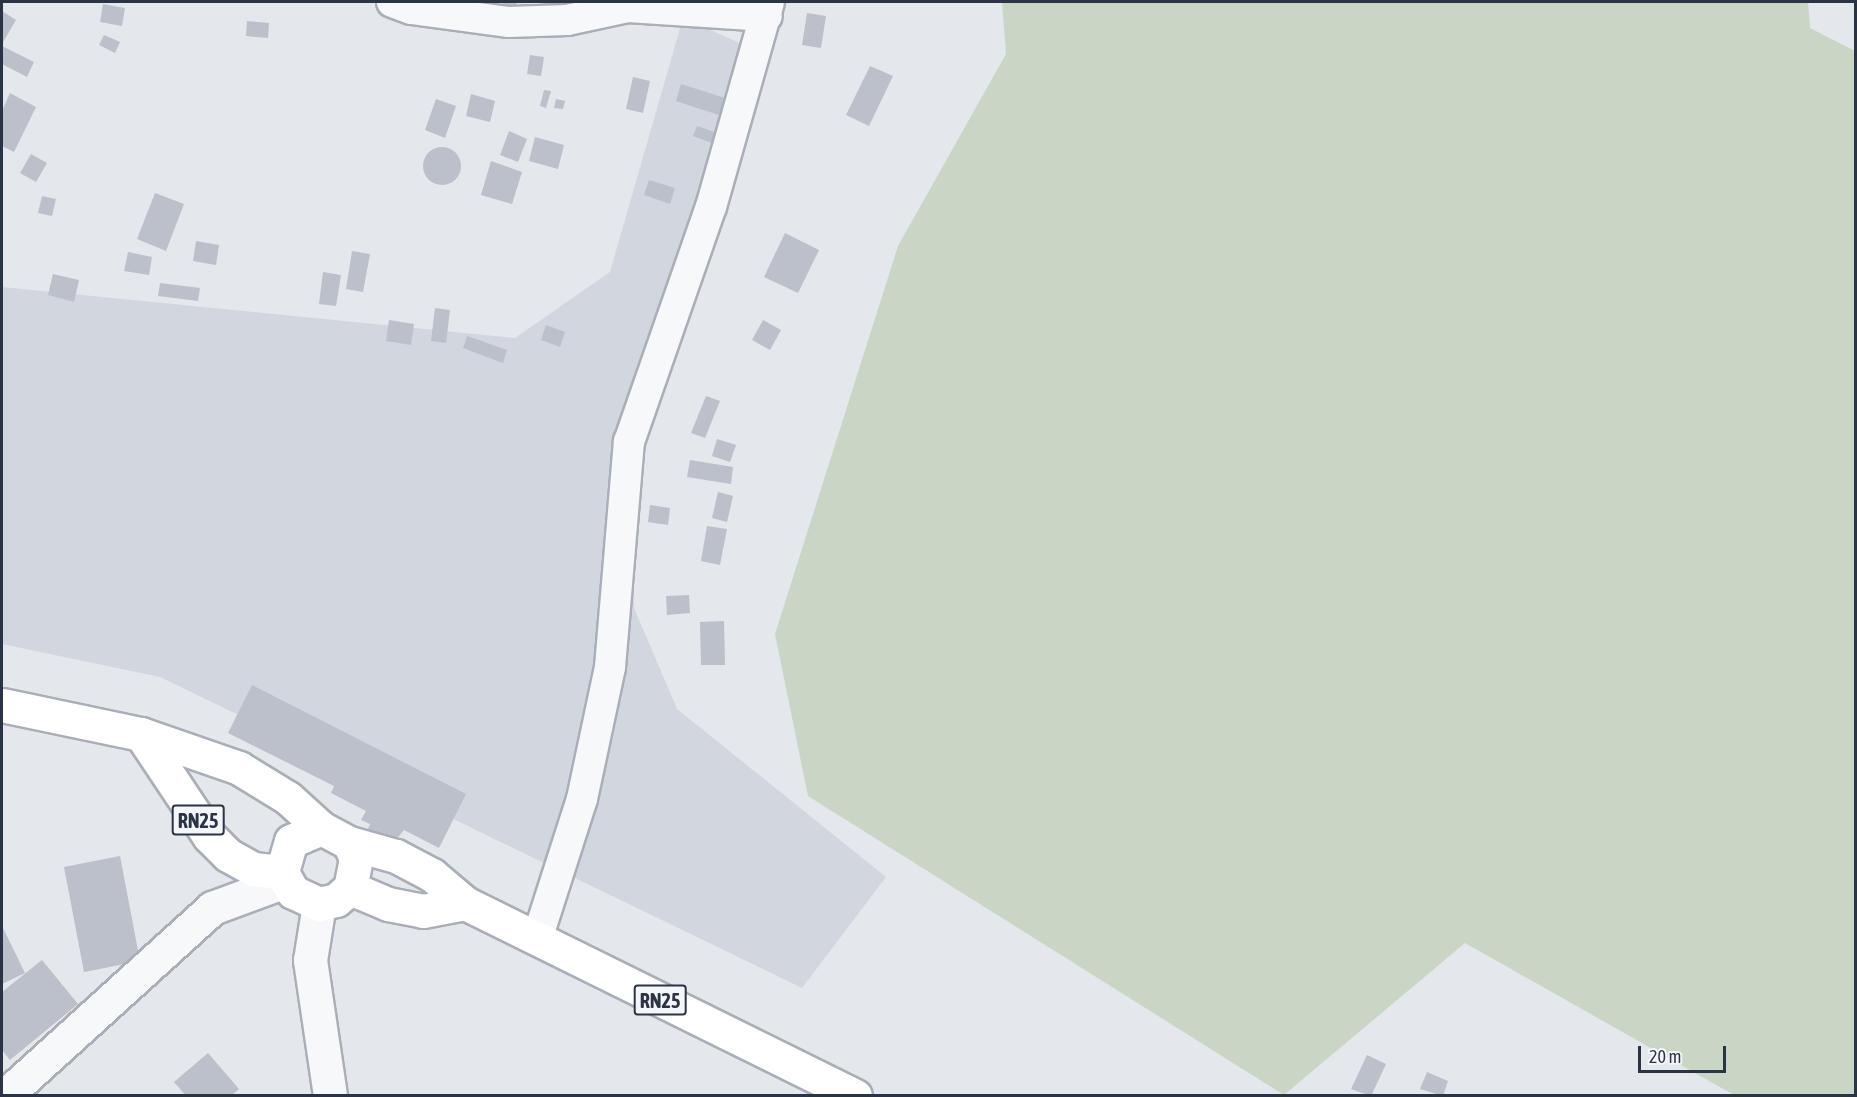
<!DOCTYPE html>
<style>
body{margin:0}
#map{position:relative;width:1857px;height:1097px;overflow:hidden;background:#e4e7ec;font-family:"Asap Condensed",sans-serif}
div>[style]{position:absolute}
.built>*{inset:0;background:#d2d6de}
.green>*{inset:0;background:#c9d6c5}
.building>*{inset:0;background:#bbc0ca}
.round{border-radius:50%}
.roads{filter:drop-shadow(2px 0 #a9aeb7) drop-shadow(-2px 0 #a9aeb7) drop-shadow(0 2px #a9aeb7) drop-shadow(0 -2px #a9aeb7)}
.minor>*{height:30px;margin:-15px;padding:0 15px;transform-origin:15px;border-radius:15px;background:#f7f8fa}
.tertiary>*{height:33px;margin:-16.5px;padding:0 16.5px;transform-origin:16.5px;border-radius:16.5px;background:#f7f8fa}
.primary>*{height:33px;margin:-16.5px;padding:0 16.5px;transform-origin:16.5px;border-radius:16.5px;background:#fff}
span{translate:-50% -50%;white-space:nowrap;text-align:center;line-height:1.15;-webkit-text-stroke:4.5px #f4f6f9;paint-order:stroke}
.shield-label span{padding:2px 4px;background:#f4f6f9;border:2px solid;border-radius:4px;-webkit-text-stroke-width:0}
.shield-label{font-size:20px;color:#2b3445;font-weight:700}
.frame{position:absolute;inset:0;border:3px solid #2b3445;pointer-events:none}
.scale{position:absolute;left:1638px;top:1046px;width:88px;height:27px;box-sizing:border-box;border:3px solid #2b3445;border-top:0;padding-left:8px;font-size:18px;line-height:21px;white-space:nowrap;color:#2b3445;-webkit-text-stroke:4px #f4f6f9;paint-order:stroke}
</style>
<div id="map">
<div class="built">
<i style="clip-path:polygon(683px 18px,769px 56px,631px 459px,634px 608px,677px 709px,886px 877px,802px 988px,160px 677px,2px 644px,2px 287px,515px 338px,610px 272px)"></i>
</div>
<div class="green">
<i style="clip-path:polygon(1002px 2px,1808px 2px,1810px 28px,1855px 51px,1855px 1095px,1734px 1095px,1465px 943px,1284px 1095px,808px 796px,775px 634px,898px 246px,1006px 54px)"></i>
</div>
<div class="building">
<i style="clip-path:polygon(503px 2px,517px 2px,514px 12px,501px 9px)"></i>
<i style="clip-path:polygon(103px 4px,125px 8px,122px 26px,100px 22px)"></i>
<i style="clip-path:polygon(2px 11px,16px 20px,2px 44px)"></i>
<i style="clip-path:polygon(807px 13px,826px 16px,821px 48px,802px 45px)"></i>
<i style="clip-path:polygon(247px 21px,269px 23px,268px 38px,246px 36px)"></i>
<i style="clip-path:polygon(104px 35px,120px 42px,115px 53px,99px 45px)"></i>
<i style="clip-path:polygon(2px 46px,34px 62px,27px 77px,2px 64px)"></i>
<i style="clip-path:polygon(530px 55px,544px 57px,541px 76px,527px 74px)"></i>
<i style="clip-path:polygon(870px 66px,893px 76px,869px 126px,846px 115px)"></i>
<i style="clip-path:polygon(633px 77px,650px 81px,643px 113px,626px 109px)"></i>
<i style="clip-path:polygon(681px 84px,725px 98px,719px 115px,676px 101px)"></i>
<i style="clip-path:polygon(544px 90px,551px 91px,546px 108px,540px 106px)"></i>
<i style="clip-path:polygon(10px 93px,36px 107px,14px 152px,2px 146px,2px 111px)"></i>
<i style="clip-path:polygon(471px 94px,495px 101px,490px 122px,466px 116px)"></i>
<i style="clip-path:polygon(436px 99px,456px 106px,445px 138px,425px 130px)"></i>
<i style="clip-path:polygon(556px 99px,565px 101px,563px 109px,554px 108px)"></i>
<i style="clip-path:polygon(697px 126px,721px 134px,717px 145px,693px 136px)"></i>
<i style="clip-path:polygon(509px 131px,527px 139px,518px 162px,500px 155px)"></i>
<i style="clip-path:polygon(535px 137px,564px 145px,558px 169px,529px 161px)"></i>
<i class="round" style="left:423px;top:147px;width:38px;height:38px"></i>
<i style="clip-path:polygon(31px 154px,47px 163px,36px 182px,20px 173px)"></i>
<i style="clip-path:polygon(491px 161px,522px 172px,512px 204px,481px 195px)"></i>
<i style="clip-path:polygon(649px 180px,675px 188px,670px 204px,644px 195px)"></i>
<i style="clip-path:polygon(155px 193px,184px 204px,166px 251px,137px 239px)"></i>
<i style="clip-path:polygon(42px 196px,56px 199px,52px 216px,38px 213px)"></i>
<i style="clip-path:polygon(785px 233px,819px 250px,798px 293px,764px 277px)"></i>
<i style="clip-path:polygon(196px 241px,219px 245px,216px 265px,193px 261px)"></i>
<i style="clip-path:polygon(352px 251px,370px 254px,363px 292px,346px 289px)"></i>
<i style="clip-path:polygon(128px 252px,152px 257px,149px 275px,124px 271px)"></i>
<i style="clip-path:polygon(323px 272px,341px 275px,336px 306px,319px 304px)"></i>
<i style="clip-path:polygon(53px 274px,79px 280px,74px 302px,48px 295px)"></i>
<i style="clip-path:polygon(160px 283px,200px 288px,198px 301px,158px 296px)"></i>
<i style="clip-path:polygon(435px 308px,450px 310px,446px 343px,431px 341px)"></i>
<i style="clip-path:polygon(389px 320px,414px 324px,411px 345px,386px 341px)"></i>
<i style="clip-path:polygon(763px 320px,781px 330px,770px 350px,752px 340px)"></i>
<i style="clip-path:polygon(546px 325px,565px 332px,560px 347px,541px 340px)"></i>
<i style="clip-path:polygon(467px 336px,507px 350px,503px 363px,463px 348px)"></i>
<i style="clip-path:polygon(706px 396px,720px 401px,705px 438px,691px 433px)"></i>
<i style="clip-path:polygon(717px 439px,736px 445px,730px 462px,712px 456px)"></i>
<i style="clip-path:polygon(690px 460px,733px 467px,731px 484px,687px 477px)"></i>
<i style="clip-path:polygon(718px 492px,733px 496px,727px 522px,712px 518px)"></i>
<i style="clip-path:polygon(650px 505px,670px 508px,668px 525px,648px 522px)"></i>
<i style="clip-path:polygon(707px 526px,727px 529px,720px 565px,701px 561px)"></i>
<i style="clip-path:polygon(689px 595px,690px 613px,667px 615px,666px 596px)"></i>
<i style="clip-path:polygon(724px 621px,725px 665px,701px 665px,700px 622px)"></i>
<i style="clip-path:polygon(252px 685px,466px 794px,439px 848px,404px 830px,394px 842px,368px 829px,370px 824px,361px 820px,366px 811px,331px 793px,334px 786px,228px 733px)"></i>
<i style="clip-path:polygon(120px 856px,140px 961px,84px 972px,64px 867px)"></i>
<i style="clip-path:polygon(2px 926px,25px 973px,2px 984px)"></i>
<i style="clip-path:polygon(42px 960px,78px 1004px,10px 1060px,2px 1050px,2px 992px)"></i>
<i style="clip-path:polygon(208px 1053px,239px 1089px,231px 1096px,186px 1096px,174px 1082px)"></i>
<i style="clip-path:polygon(1367px 1055px,1386px 1064px,1371px 1096px,1351px 1089px)"></i>
<i style="clip-path:polygon(1427px 1072px,1448px 1081px,1443px 1096px,1420px 1089px)"></i>
</div>
<div class="roads">
<div class="minor">
<i style="left:392px;top:2px;width:20px;rotate:20deg"></i>
<i style="left:411px;top:9px;width:99px;rotate:7.6deg"></i>
<i style="left:509px;top:22px;width:58px;rotate:-2deg"></i>
<i style="left:567px;top:20px;width:62px;rotate:-12deg"></i>
<i style="left:628px;top:7px;width:139px;rotate:3.7deg"></i>
<i style="left:537px;top:939px;width:147px;rotate:-72.2deg"></i>
<i style="left:582px;top:799px;width:135px;rotate:-78deg"></i>
<i style="left:610px;top:667px;width:226px;rotate:-85.2deg"></i>
<i style="left:629px;top:442px;width:249px;rotate:-70.8deg"></i>
<i style="left:711px;top:207px;width:213px;rotate:-74.2deg"></i>
</div>
<div class="tertiary">
<i style="left:319px;top:904px;width:57px;rotate:99.1deg"></i>
<i style="left:310px;top:960px;width:137px;rotate:81.6deg"></i>
<i style="left:5px;top:1096px;width:280px;rotate:-42.2deg"></i>
<i style="left:212px;top:908px;width:78px;rotate:-20.3deg"></i>
</div>
<div class="primary">
<i style="left:2px;top:705px;width:142px;rotate:11.8deg"></i>
<i style="left:141px;top:734px;width:104px;rotate:19.1deg"></i>
<i style="left:239px;top:768px;width:57px;rotate:31.5deg"></i>
<i style="left:288px;top:798px;width:45px;rotate:42.3deg"></i>
<i style="left:321px;top:828px;width:32px;rotate:28deg"></i>
<i style="left:349px;top:843px;width:17px;rotate:65deg"></i>
<i style="left:356px;top:858px;width:31px;rotate:101deg"></i>
<i style="left:350px;top:888px;width:18px;rotate:139deg"></i>
<i style="left:336px;top:900px;width:17px;rotate:167deg"></i>
<i style="left:319px;top:904px;width:29px;rotate:-155deg"></i>
<i style="left:293px;top:892px;width:23px;rotate:-119deg"></i>
<i style="left:282px;top:872px;width:32px;rotate:-74deg"></i>
<i style="left:291px;top:841px;width:33px;rotate:-23deg"></i>
<i style="left:141px;top:734px;width:123px;rotate:56.3deg"></i>
<i style="left:209px;top:836px;width:27px;rotate:45deg"></i>
<i style="left:228px;top:855px;width:29px;rotate:29deg"></i>
<i style="left:253px;top:869px;width:29px;rotate:6deg"></i>
<i style="left:349px;top:843px;width:49px;rotate:15.5deg"></i>
<i style="left:396px;top:856px;width:41px;rotate:27.8deg"></i>
<i style="left:432px;top:875px;width:43px;rotate:40.3deg"></i>
<i style="left:465px;top:903px;width:435px;rotate:26.3deg"></i>
<i style="left:350px;top:888px;width:41px;rotate:22.8deg"></i>
<i style="left:388px;top:904px;width:36px;rotate:11deg"></i>
<i style="left:423px;top:911px;width:43px;rotate:-10.8deg"></i>
</div>
</div>
<div class="shield-label">
<span style="left:198px;top:820px">RN25</span>
<span style="left:660px;top:1000px">RN25</span>
</div>
<div class="frame"></div>
<div class="scale">20 m</div>
</div>
